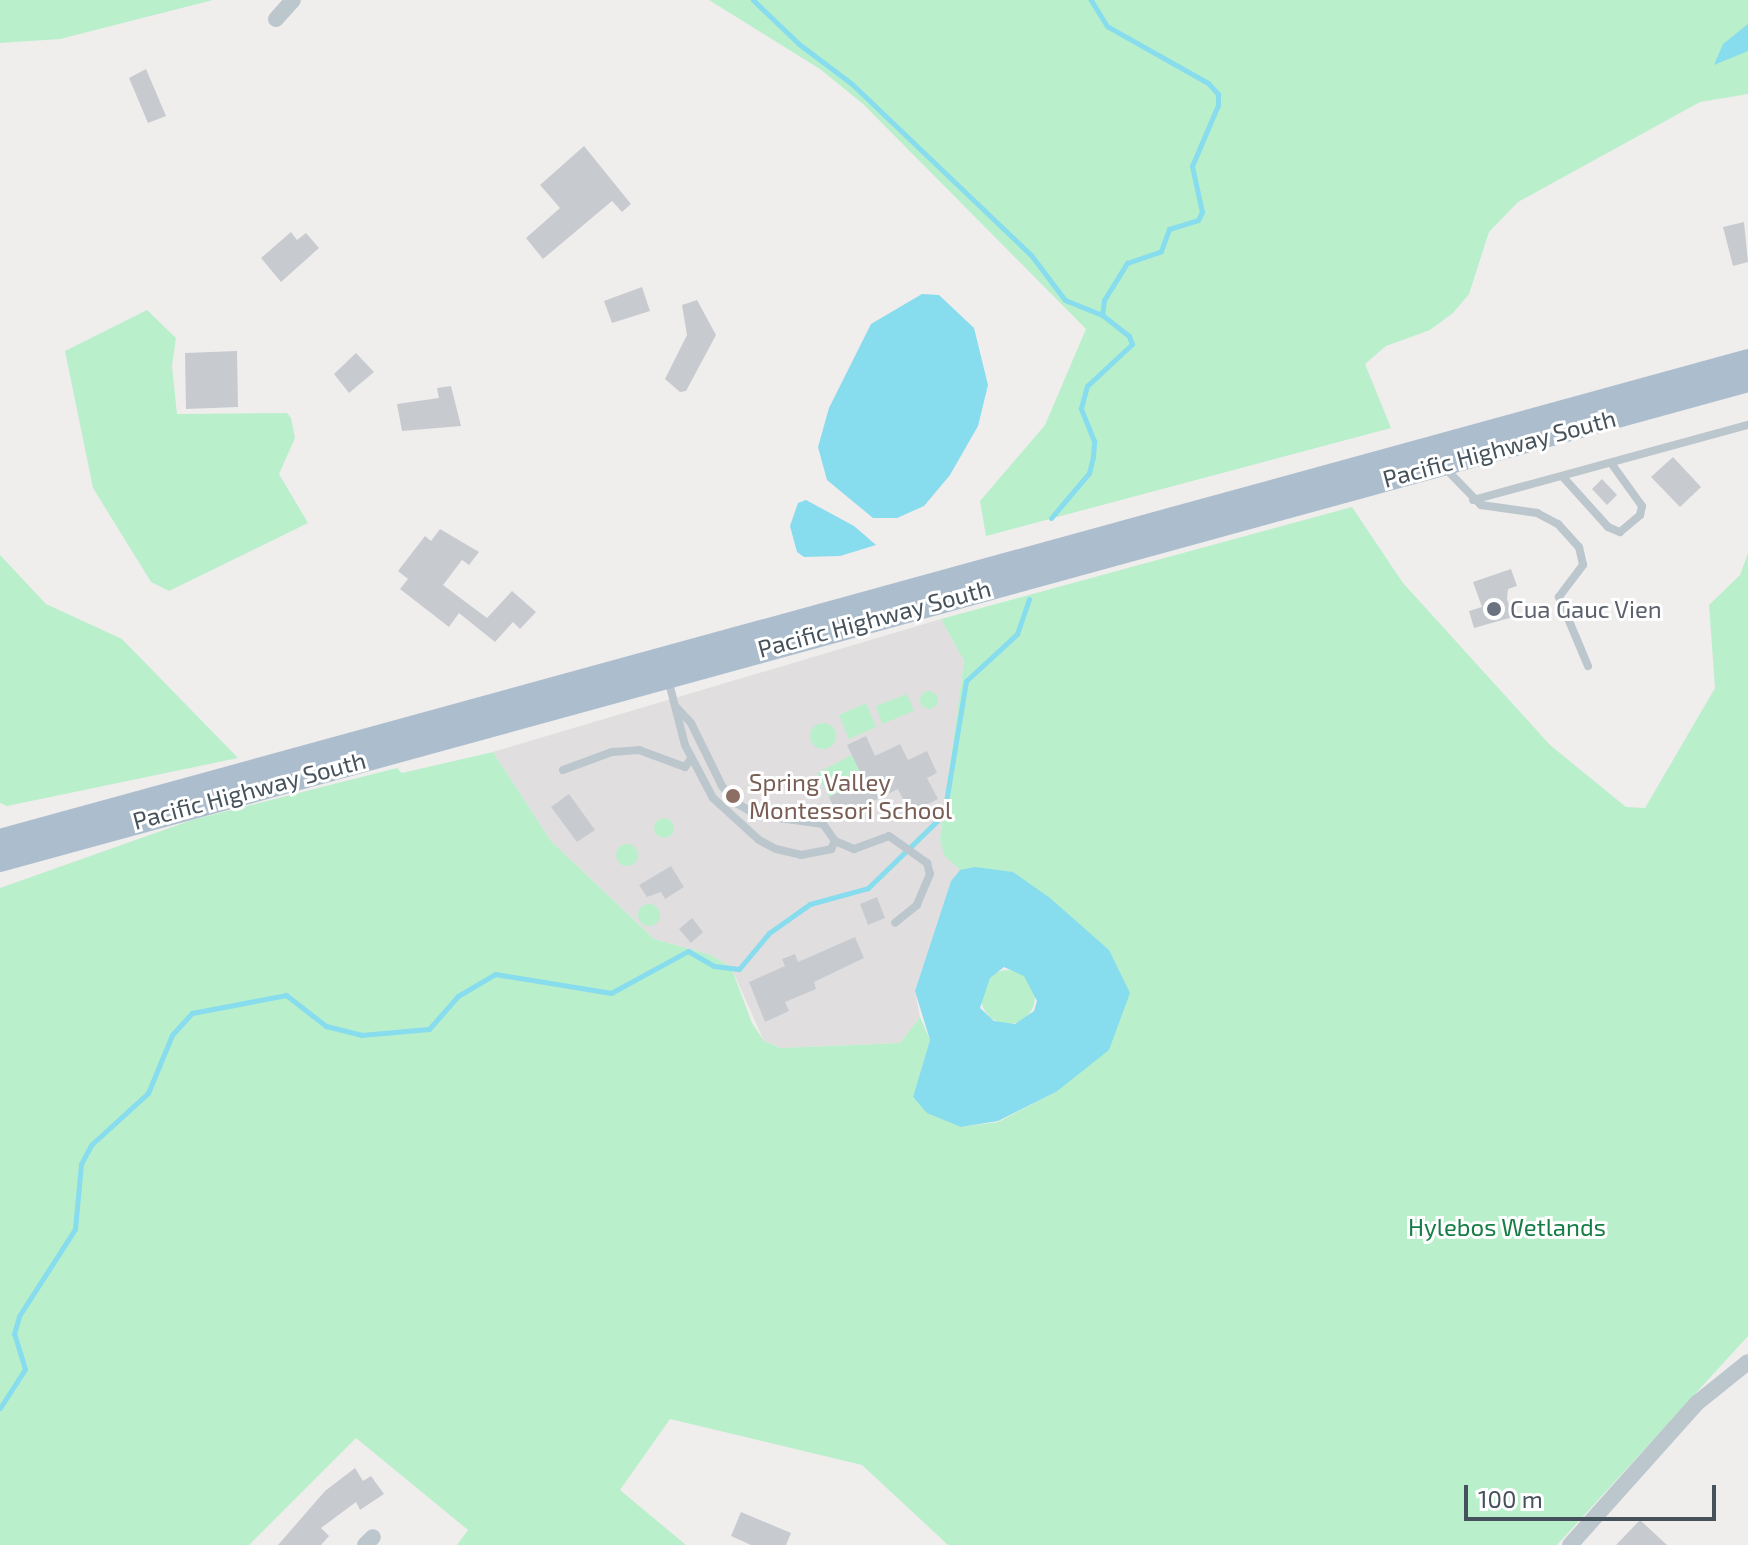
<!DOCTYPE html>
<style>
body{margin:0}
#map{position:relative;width:1748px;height:1545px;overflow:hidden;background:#f0eded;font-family:"Exo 2",sans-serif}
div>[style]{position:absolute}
.education>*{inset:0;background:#e1dedf}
.green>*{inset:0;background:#baefcc}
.round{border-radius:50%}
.water>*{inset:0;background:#87dced}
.stream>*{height:5px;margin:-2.5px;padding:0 2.5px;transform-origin:2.5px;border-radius:2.5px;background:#87dced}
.building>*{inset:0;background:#c7cbd0}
.lane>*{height:8px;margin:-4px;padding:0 4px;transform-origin:4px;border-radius:4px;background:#bbc6cd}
.street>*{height:16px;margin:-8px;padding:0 8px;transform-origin:8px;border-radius:8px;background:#bbc6cd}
.primary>*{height:24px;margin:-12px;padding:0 12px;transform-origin:12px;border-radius:12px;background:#acbecd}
.dots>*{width:22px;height:22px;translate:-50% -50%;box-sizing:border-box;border:4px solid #fff;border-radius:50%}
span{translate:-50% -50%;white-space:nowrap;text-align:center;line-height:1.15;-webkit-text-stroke:6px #fff;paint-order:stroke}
.street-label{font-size:24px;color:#45525b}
.worship-label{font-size:24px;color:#5b616d}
.left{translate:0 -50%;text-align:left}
.education-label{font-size:24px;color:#785e54}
.park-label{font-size:24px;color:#157d45}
.scale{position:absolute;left:1464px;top:1485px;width:252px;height:36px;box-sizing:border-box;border:4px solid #45525b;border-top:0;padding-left:10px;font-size:24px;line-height:28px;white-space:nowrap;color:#45525b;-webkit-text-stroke:6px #fff;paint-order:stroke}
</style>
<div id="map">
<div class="education">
<i style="clip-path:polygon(941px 619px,964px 661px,940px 839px,960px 870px,951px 881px,915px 991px,920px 1017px,900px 1043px,781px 1048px,764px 1041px,731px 967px,711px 955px,654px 939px,551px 841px,493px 752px)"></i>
</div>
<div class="green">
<i style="clip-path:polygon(0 0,213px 0,60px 39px,0 43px)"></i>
<i style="clip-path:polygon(709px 0,1748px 0,1748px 94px,1700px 102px,1518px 202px,1489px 232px,1469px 294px,1453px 313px,1430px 330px,1386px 346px,1365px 364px,1391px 428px,986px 536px,980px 501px,1045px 425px,1086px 329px,863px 104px,820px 69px)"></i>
<i style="clip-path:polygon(147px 310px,176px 338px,172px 366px,177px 414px,287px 413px,291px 418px,295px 438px,279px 474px,308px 523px,169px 591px,151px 582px,93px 488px,65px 351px)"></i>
<i style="clip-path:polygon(1352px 507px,1403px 583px,1550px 745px,1626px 807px,1645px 808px,1715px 688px,1709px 605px,1740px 575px,1748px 553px,1748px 1336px,1557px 1545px,948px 1545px,862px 1465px,670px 1419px,620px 1490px,686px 1545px,457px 1545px,468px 1530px,356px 1438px,249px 1545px,0 1545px,0 888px,192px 820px,397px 768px,402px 773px,493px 752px,551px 841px,654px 939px,711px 955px,731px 967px,752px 1023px,764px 1041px,781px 1048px,900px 1043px,920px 1017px,930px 1040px,913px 1098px,961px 1127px,998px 1122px,1056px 1092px,1109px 950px,1013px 872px,960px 870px,944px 855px,940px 839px,964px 661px,941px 619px)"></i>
<i style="clip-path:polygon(0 555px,46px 604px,122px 639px,238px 758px,7px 806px,0 803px)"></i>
<i class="round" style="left:920px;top:691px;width:18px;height:18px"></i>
<i style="clip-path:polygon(907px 694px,914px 711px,882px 724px,876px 706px)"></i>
<i style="clip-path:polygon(866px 703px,876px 727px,849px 739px,839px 715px)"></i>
<i class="round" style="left:810px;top:723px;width:26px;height:26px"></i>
<i style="clip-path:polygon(852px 755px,867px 779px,829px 797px,817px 773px)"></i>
<i class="round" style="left:654px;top:818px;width:20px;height:20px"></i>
<i class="round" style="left:616px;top:844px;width:22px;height:22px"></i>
<i class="round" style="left:638px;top:904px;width:22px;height:22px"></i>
<i class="round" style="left:981px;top:970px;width:54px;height:54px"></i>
</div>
<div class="water">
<i style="clip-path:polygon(1748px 24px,1748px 51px,1714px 65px,1723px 44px)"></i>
<i style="clip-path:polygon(922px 294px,939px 295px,974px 328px,988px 385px,978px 426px,950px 475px,924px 506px,897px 518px,873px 518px,827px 480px,818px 447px,829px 408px,871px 324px)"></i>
<i style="clip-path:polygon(806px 500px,854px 526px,876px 545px,840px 556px,804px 557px,797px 552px,790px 526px,798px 503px)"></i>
<i style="clip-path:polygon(evenodd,975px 867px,1013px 872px,1050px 898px,1109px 950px,1130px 993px,1109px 1050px,1056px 1092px,998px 1121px,961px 1127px,927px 1113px,913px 1097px,930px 1040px,915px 991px,951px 881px,960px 870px,975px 867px,1004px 967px,1024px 976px,1037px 1001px,1034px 1011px,1015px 1024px,994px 1021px,980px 1008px,990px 978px,1004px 967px)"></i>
</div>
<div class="stream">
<i style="left:753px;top:0;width:64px;rotate:43.7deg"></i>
<i style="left:799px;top:44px;width:66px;rotate:37deg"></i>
<i style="left:852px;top:84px;width:248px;rotate:43.7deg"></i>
<i style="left:1031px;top:255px;width:56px;rotate:52.9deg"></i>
<i style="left:1065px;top:300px;width:40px;rotate:22deg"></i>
<i style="left:1051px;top:518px;width:59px;rotate:-49.8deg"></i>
<i style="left:1089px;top:473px;width:16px;rotate:-76deg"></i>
<i style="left:1093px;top:457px;width:16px;rotate:-86deg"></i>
<i style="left:1094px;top:441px;width:35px;rotate:-112deg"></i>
<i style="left:1081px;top:408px;width:23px;rotate:-75deg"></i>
<i style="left:1087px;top:386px;width:62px;rotate:-43deg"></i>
<i style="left:1132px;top:344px;width:9px;rotate:-111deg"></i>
<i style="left:1129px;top:336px;width:34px;rotate:-142deg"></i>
<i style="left:1102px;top:315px;width:15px;rotate:-82deg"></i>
<i style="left:1104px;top:300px;width:44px;rotate:-58.1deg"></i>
<i style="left:1127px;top:263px;width:36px;rotate:-19deg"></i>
<i style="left:1161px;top:251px;width:23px;rotate:-70deg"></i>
<i style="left:1169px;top:229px;width:30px;rotate:-17deg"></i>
<i style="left:1198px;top:220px;width:9px;rotate:-63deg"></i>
<i style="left:1202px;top:212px;width:47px;rotate:-102.3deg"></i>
<i style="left:1192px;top:166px;width:66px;rotate:-66.9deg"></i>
<i style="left:1218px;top:105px;width:11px;rotate:-90deg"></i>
<i style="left:1218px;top:94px;width:15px;rotate:-132deg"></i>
<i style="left:1208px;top:83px;width:116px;rotate:-150.6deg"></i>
<i style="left:1107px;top:26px;width:31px;rotate:-122deg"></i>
<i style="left:0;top:1408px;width:46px;rotate:-57.3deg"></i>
<i style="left:25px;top:1369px;width:37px;rotate:-107deg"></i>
<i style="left:14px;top:1334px;width:19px;rotate:-74deg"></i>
<i style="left:19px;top:1316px;width:103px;rotate:-57.2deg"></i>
<i style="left:75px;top:1229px;width:65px;rotate:-84.7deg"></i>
<i style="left:81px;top:1164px;width:21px;rotate:-62deg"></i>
<i style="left:91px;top:1145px;width:77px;rotate:-42.4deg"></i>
<i style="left:148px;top:1093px;width:63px;rotate:-67.5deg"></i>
<i style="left:172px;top:1035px;width:30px;rotate:-48deg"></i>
<i style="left:192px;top:1013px;width:96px;rotate:-10.8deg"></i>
<i style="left:286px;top:995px;width:51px;rotate:37.8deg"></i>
<i style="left:326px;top:1026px;width:36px;rotate:14deg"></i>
<i style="left:361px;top:1035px;width:68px;rotate:-5deg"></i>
<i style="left:429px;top:1029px;width:44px;rotate:-48.7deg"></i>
<i style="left:458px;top:996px;width:43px;rotate:-30.7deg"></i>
<i style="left:495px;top:974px;width:118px;rotate:9.3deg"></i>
<i style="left:611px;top:993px;width:88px;rotate:-28.6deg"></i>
<i style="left:688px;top:951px;width:30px;rotate:30deg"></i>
<i style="left:714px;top:966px;width:25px;rotate:7deg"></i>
<i style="left:739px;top:969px;width:47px;rotate:-50.2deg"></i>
<i style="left:769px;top:933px;width:50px;rotate:-35.3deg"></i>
<i style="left:810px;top:904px;width:60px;rotate:-15.4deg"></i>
<i style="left:868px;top:888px;width:106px;rotate:-44.2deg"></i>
<i style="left:944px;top:814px;width:135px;rotate:-80.6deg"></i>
<i style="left:966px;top:681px;width:69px;rotate:-42.7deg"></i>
<i style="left:1017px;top:634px;width:37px;rotate:-71deg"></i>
</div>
<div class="building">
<i style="clip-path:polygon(146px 69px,166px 116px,148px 123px,129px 78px)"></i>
<i style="clip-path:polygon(584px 146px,631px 204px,622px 212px,612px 201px,543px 259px,526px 238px,560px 208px,540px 185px)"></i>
<i style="clip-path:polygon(1744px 222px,1748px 262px,1733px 266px,1723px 227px)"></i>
<i style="clip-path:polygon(291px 232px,297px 240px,306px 233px,319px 248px,281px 282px,261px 258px)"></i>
<i style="clip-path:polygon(642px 287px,650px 311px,612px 323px,604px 301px)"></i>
<i style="clip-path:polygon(697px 300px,716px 335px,686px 391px,680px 392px,665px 379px,687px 335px,682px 305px)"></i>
<i style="clip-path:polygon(237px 351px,238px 407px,186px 409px,185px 353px)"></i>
<i style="clip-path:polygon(356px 353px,374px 372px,349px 393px,334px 374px)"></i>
<i style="clip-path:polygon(451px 386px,461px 426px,402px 431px,397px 404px,439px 398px,437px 388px)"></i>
<i style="clip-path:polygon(1673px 457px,1701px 487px,1680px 507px,1651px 477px)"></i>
<i style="clip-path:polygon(1602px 479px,1617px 495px,1607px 505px,1592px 489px)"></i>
<i style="clip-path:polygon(440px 529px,479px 552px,469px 565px,462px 560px,443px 585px,487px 618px,512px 591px,536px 612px,520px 629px,513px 622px,495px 642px,459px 613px,449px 627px,400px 589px,408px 579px,398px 571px,425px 536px,431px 541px)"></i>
<i style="clip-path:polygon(1511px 569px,1517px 586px,1508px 589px,1507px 599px,1513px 617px,1474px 628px,1469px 611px,1482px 607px,1473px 582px)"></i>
<i style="clip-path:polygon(866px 736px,875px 756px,900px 744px,908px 760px,927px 751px,937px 773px,927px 778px,938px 799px,910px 813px,898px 789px,839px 818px,829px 797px,864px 780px,847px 745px)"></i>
<i style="clip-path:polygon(569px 794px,595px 830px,577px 842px,551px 807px)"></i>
<i style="clip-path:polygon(671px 866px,684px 887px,665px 899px,661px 892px,647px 897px,639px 885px)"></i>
<i style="clip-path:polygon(877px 897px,885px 918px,868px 925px,860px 904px)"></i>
<i style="clip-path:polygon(692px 918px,703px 932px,691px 943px,679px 929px)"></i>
<i style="clip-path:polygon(855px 937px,864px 958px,814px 982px,816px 989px,785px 1002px,789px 1011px,765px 1022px,749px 982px,785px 966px,782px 959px,795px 954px,798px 962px)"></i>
<i style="clip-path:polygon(355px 1468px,363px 1481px,371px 1476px,384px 1494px,360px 1510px,356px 1502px,321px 1528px,329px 1536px,321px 1545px,278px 1545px,325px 1491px)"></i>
<i style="clip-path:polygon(741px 1512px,791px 1533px,786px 1545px,751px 1545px,731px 1536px)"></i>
<i style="clip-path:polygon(1640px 1520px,1667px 1545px,1616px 1545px)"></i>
</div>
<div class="lane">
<i style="left:1444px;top:467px;width:53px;rotate:45.8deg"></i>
<i style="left:1481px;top:505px;width:57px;rotate:8.1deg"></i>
<i style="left:1537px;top:513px;width:24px;rotate:28deg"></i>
<i style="left:1558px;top:524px;width:31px;rotate:48deg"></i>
<i style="left:1579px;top:547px;width:18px;rotate:77deg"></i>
<i style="left:1583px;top:565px;width:40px;rotate:127deg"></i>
<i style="left:1559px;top:597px;width:75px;rotate:67.2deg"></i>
<i style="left:1563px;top:477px;width:67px;rotate:48deg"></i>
<i style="left:1608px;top:527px;width:13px;rotate:23deg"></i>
<i style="left:1620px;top:532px;width:26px;rotate:-40deg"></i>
<i style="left:1640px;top:515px;width:9px;rotate:-77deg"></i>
<i style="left:1642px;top:506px;width:53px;rotate:-125.8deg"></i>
<i style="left:1473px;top:500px;width:285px;rotate:-15.3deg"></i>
<i style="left:668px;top:679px;width:68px;rotate:75.6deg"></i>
<i style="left:685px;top:745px;width:60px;rotate:62.2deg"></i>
<i style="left:713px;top:798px;width:62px;rotate:42.4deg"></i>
<i style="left:759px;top:840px;width:19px;rotate:28deg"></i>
<i style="left:776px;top:849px;width:26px;rotate:13deg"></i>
<i style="left:801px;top:855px;width:31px;rotate:-11deg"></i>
<i style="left:831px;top:849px;width:9px;rotate:-63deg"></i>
<i style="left:835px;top:841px;width:21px;rotate:-125deg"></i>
<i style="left:823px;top:824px;width:67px;rotate:-172.2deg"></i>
<i style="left:757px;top:815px;width:22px;rotate:-150deg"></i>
<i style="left:738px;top:804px;width:24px;rotate:-132deg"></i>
<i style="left:722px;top:786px;width:70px;rotate:-116.2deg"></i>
<i style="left:691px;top:723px;width:22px;rotate:-133deg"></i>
<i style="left:563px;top:770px;width:52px;rotate:-20.2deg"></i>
<i style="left:612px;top:752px;width:27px;rotate:-4deg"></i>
<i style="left:639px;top:750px;width:49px;rotate:20.3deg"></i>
<i style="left:685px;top:767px;width:10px;rotate:-53deg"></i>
<i style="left:835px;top:841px;width:21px;rotate:23deg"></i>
<i style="left:854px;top:849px;width:37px;rotate:-20deg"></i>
<i style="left:889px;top:836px;width:47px;rotate:35.4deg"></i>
<i style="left:927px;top:863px;width:11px;rotate:75deg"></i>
<i style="left:930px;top:874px;width:34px;rotate:113deg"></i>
<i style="left:917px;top:905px;width:28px;rotate:141deg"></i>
</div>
<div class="street">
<i style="left:276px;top:19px;width:25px;rotate:-48deg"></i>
<i style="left:365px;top:1545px;width:11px;rotate:-45deg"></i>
<i style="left:1570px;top:1545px;width:191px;rotate:-48.2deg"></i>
<i style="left:1697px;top:1403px;width:65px;rotate:-38.8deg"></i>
</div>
<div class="primary">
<i style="left:0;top:841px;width:1813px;rotate:-15.35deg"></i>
<i style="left:0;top:860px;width:1813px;rotate:-15.35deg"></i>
</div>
<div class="dots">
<i style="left:1494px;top:609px;background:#6b7280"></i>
<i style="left:733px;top:796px;background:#8d6e63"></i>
</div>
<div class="street-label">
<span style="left:1499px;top:448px;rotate:-15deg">Pacific Highway South</span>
<span style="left:874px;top:618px;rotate:-15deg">Pacific Highway South</span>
<span style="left:249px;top:790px;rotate:-15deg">Pacific Highway South</span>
</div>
<div class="worship-label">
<span class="left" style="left:1510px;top:609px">Cua Gauc Vien</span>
</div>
<div class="education-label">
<span class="left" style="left:749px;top:796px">Spring Valley<br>Montessori School</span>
</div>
<div class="park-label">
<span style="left:1507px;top:1227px">Hylebos Wetlands</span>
</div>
<div class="scale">100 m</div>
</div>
